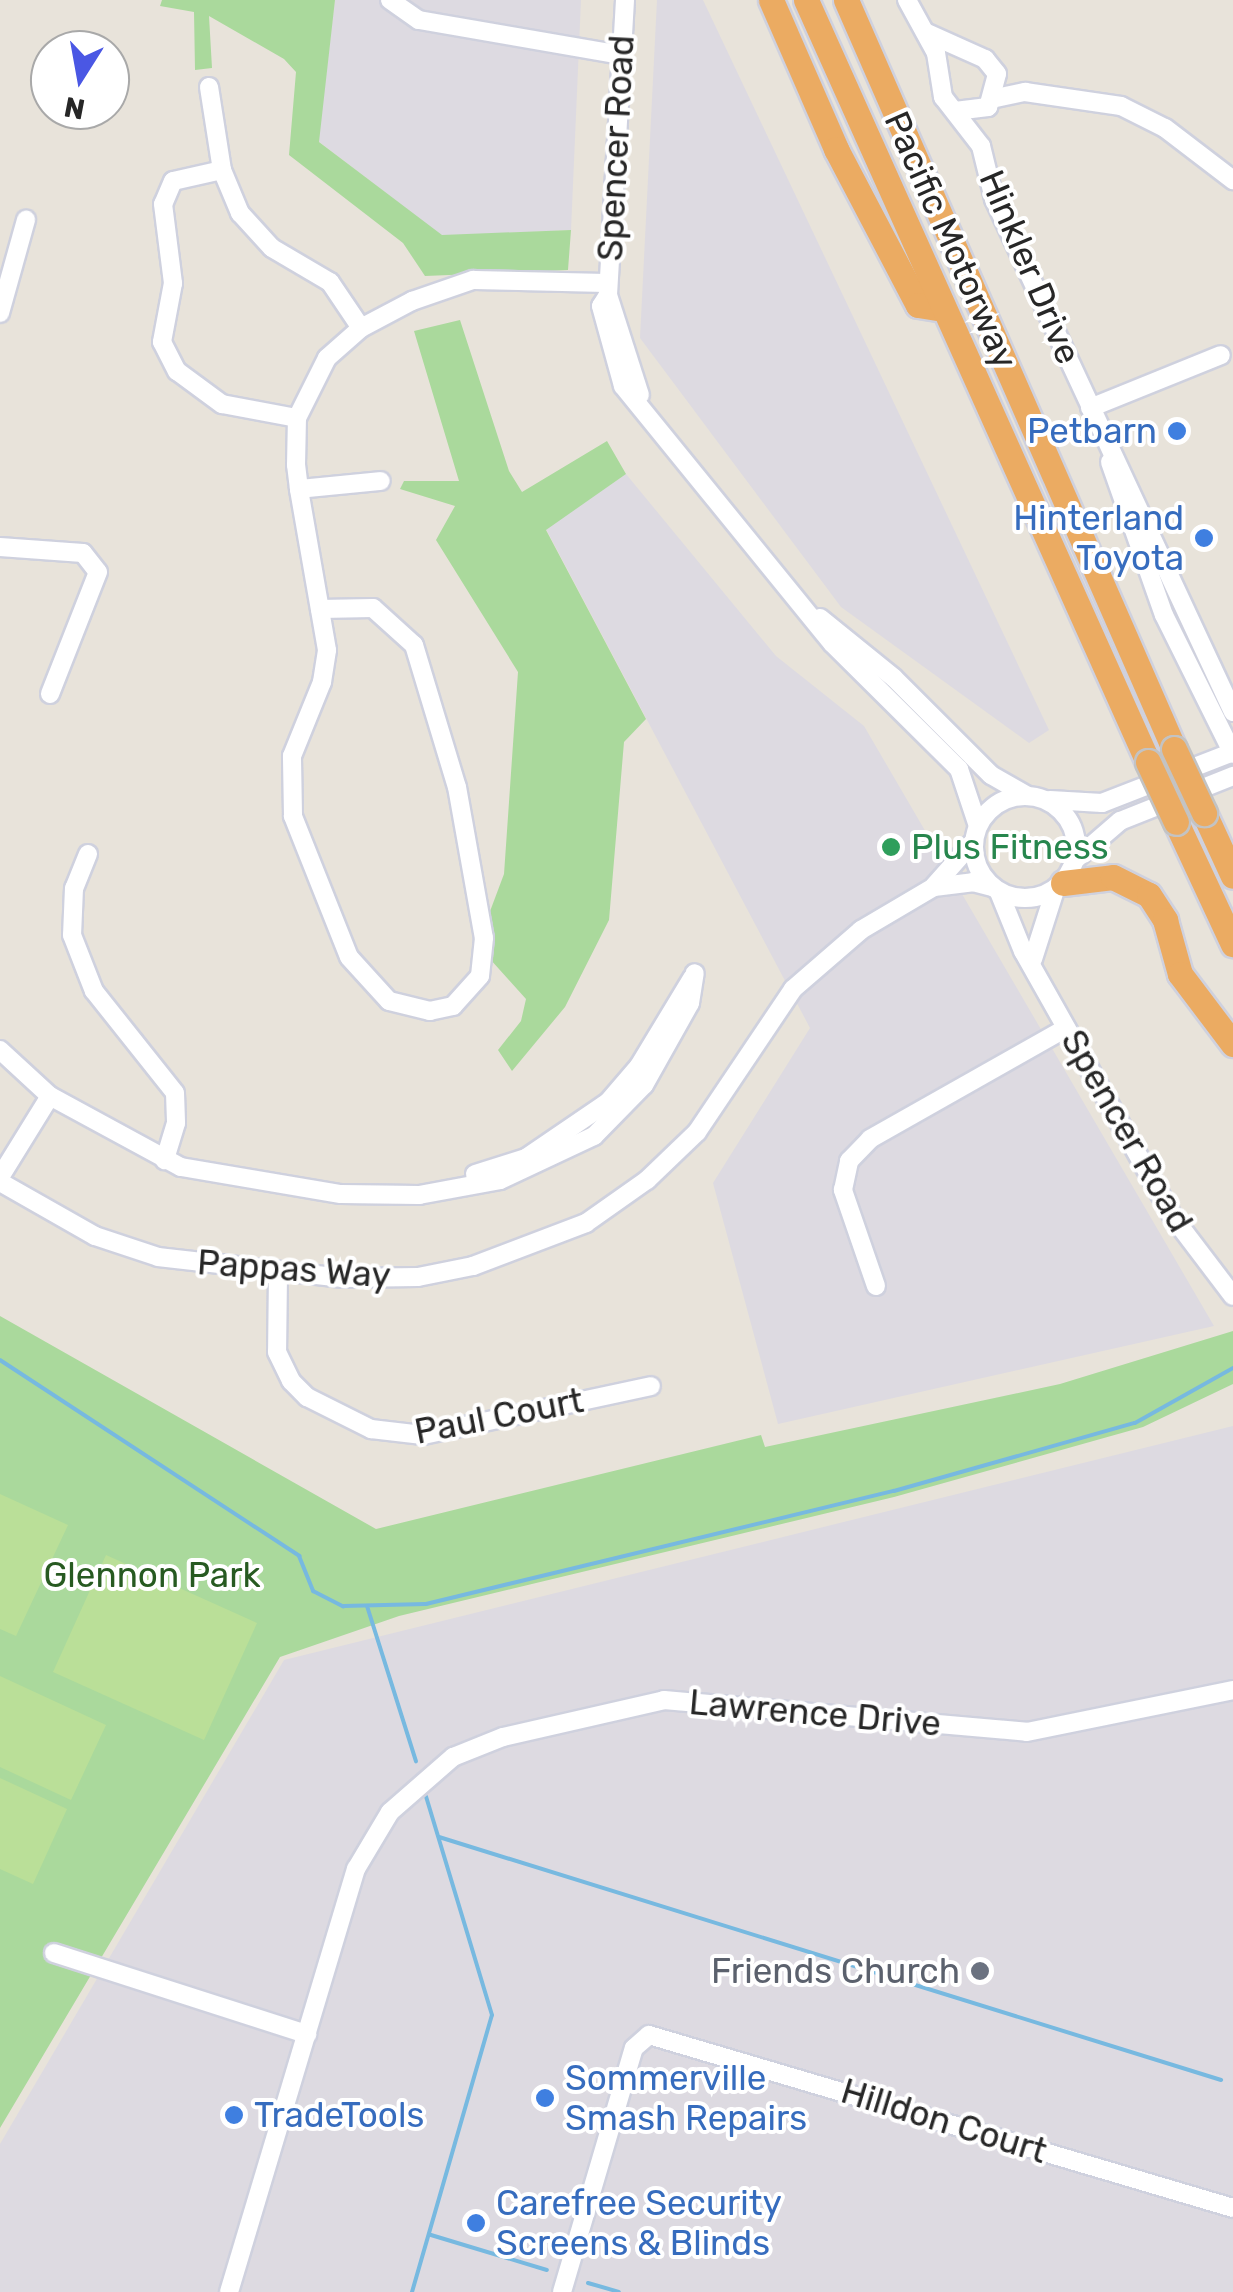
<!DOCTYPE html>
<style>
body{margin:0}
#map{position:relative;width:1233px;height:2292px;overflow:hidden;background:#e8e3da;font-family:Rubik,sans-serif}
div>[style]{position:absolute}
.industrial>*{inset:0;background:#dddae1}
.green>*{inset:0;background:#aad99c}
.pitch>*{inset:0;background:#badf98}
.stream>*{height:4px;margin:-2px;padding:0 2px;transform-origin:2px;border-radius:2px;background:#77b9e0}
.roads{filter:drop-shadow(2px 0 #cfd1de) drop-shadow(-2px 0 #cfd1de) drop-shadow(0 2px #cfd1de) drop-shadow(0 -2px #cfd1de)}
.minor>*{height:18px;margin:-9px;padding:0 9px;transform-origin:9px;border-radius:9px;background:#fff}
.minor>.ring{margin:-9px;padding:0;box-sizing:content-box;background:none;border:18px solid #fff;border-radius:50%}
.highway>*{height:25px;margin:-12.5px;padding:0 12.5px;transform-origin:12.5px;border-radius:12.5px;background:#ebab62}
.bridges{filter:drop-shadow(2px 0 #c3c3c3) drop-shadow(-2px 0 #c3c3c3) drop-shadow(0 2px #c3c3c3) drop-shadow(0 -2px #c3c3c3)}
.highway-bridge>*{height:25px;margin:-12.5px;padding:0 12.5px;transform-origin:12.5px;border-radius:12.5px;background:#ebab62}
.dots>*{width:28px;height:28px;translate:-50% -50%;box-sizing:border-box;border:5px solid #fff;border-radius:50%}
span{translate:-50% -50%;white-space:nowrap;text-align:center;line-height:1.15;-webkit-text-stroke:8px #fff;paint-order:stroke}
.street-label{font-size:35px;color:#272727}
.shop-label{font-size:35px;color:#366cbe}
.right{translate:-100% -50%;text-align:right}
.left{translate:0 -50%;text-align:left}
.leisure-label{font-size:35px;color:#27864d}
.park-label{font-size:35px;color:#275a21}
.worship-label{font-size:35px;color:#5b616d}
.north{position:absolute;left:30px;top:30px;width:100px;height:100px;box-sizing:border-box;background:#fff;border:2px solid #a9a9a9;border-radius:50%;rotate:191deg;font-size:28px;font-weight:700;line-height:40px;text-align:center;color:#272727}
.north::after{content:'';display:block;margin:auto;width:35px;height:45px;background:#4a57e4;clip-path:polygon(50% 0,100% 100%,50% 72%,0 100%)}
</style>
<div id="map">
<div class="industrial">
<i style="clip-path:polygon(335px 0,581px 0,571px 230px,442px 236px,318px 141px)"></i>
<i style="clip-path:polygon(657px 0,703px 0,1049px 730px,1029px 743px,841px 607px,640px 338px)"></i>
<i style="clip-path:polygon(626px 474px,776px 656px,864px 726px,1214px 1326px,778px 1424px,713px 1183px,810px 1028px,546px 529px)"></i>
<i style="clip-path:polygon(1233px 1426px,1233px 2292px,0 2292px,0 2144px,284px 1660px)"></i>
</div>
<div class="green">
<i style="clip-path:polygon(162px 0,335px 0,319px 142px,442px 235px,571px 230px,568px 270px,425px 276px,403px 243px,289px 155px,296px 72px,284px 59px,209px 16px,212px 68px,195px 70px,194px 12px,160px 6px)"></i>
<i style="clip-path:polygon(460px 320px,509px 471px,522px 492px,607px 441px,626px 474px,546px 530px,646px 719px,624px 742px,609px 920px,565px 1007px,512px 1071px,498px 1050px,521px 1021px,526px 999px,490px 959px,489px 914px,504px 874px,518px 672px,436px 540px,455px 506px,400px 489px,404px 481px,459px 481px,414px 331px)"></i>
<i style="clip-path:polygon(0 1316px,376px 1529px,761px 1435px,765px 1447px,1060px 1384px,1233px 1331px,1233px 1384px,1143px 1427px,894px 1497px,399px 1616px,280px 1657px,0 2128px)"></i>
</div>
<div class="pitch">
<i style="clip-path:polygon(0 1494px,68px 1525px,16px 1636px,0 1629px)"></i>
<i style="clip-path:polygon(106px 1555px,257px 1623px,204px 1740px,53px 1672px)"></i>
<i style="clip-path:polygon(0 1676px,106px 1725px,71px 1800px,0 1767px)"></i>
<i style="clip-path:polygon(0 1778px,67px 1809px,33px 1884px,0 1869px)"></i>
</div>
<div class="stream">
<i style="left:0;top:1360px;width:358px;rotate:33.2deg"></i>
<i style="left:299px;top:1556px;width:38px;rotate:68deg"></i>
<i style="left:313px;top:1591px;width:34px;rotate:27deg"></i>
<i style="left:343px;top:1606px;width:83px;rotate:-1.4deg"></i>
<i style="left:426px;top:1604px;width:481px;rotate:-13.6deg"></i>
<i style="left:894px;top:1491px;width:250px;rotate:-15.8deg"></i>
<i style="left:1135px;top:1423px;width:112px;rotate:-29.3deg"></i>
<i style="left:367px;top:1606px;width:163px;rotate:72.5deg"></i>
<i style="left:439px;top:1837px;width:819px;rotate:17.26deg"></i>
<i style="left:431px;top:2235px;width:121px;rotate:16.8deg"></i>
<i style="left:588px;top:2283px;width:32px;rotate:16deg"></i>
<i style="left:412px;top:2292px;width:288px;rotate:-73.9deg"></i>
<i style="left:492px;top:2015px;width:228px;rotate:-106.8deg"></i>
</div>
<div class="roads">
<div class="minor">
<i style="left:390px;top:0;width:35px;rotate:35deg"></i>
<i style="left:419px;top:20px;width:206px;rotate:9.8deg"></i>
<i style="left:625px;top:0;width:295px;rotate:93.3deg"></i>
<i style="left:608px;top:295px;width:13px;rotate:122deg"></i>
<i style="left:601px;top:306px;width:83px;rotate:74.6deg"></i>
<i style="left:623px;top:386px;width:331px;rotate:50.9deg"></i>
<i style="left:832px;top:643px;width:179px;rotate:44.8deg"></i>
<i style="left:959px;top:769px;width:60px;rotate:71.6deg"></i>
<i style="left:907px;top:0;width:60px;rotate:61.3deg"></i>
<i style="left:936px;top:53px;width:45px;rotate:81deg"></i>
<i style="left:943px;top:97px;width:62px;rotate:52.2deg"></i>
<i style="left:981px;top:146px;width:55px;rotate:76.2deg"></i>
<i style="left:994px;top:199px;width:566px;rotate:65.02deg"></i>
<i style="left:927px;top:33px;width:64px;rotate:24.1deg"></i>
<i style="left:985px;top:59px;width:19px;rotate:51deg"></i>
<i style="left:997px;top:74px;width:34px;rotate:105deg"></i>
<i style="left:988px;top:107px;width:31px;rotate:173deg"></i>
<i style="left:209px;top:87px;width:84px;rotate:81.1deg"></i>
<i style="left:222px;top:170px;width:47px;rotate:67.3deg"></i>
<i style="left:240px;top:213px;width:47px;rotate:47.6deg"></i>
<i style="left:272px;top:248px;width:67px;rotate:30.4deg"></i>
<i style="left:330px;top:282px;width:55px;rotate:56deg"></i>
<i style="left:996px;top:98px;width:30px;rotate:-12deg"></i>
<i style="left:1025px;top:92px;width:97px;rotate:8.3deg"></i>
<i style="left:1121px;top:106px;width:49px;rotate:26.6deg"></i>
<i style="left:1165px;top:128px;width:86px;rotate:37.4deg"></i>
<i style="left:222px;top:170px;width:50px;rotate:167.3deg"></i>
<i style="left:173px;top:181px;width:25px;rotate:113deg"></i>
<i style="left:163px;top:204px;width:80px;rotate:82.8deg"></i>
<i style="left:173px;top:283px;width:60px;rotate:100.6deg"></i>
<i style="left:162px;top:342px;width:33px;rotate:63deg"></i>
<i style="left:177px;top:371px;width:56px;rotate:36.3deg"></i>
<i style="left:222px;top:404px;width:76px;rotate:10.6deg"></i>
<i style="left:608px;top:295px;width:105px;rotate:72.3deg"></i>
<i style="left:0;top:313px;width:97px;rotate:-74.4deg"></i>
<i style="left:1090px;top:408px;width:141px;rotate:-22deg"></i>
<i style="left:1110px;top:462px;width:162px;rotate:70.6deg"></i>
<i style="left:1164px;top:615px;width:155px;rotate:63.6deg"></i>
<i style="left:299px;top:489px;width:82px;rotate:-5.6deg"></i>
<i style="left:0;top:547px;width:83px;rotate:4.1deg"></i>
<i style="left:83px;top:553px;width:24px;rotate:52deg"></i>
<i style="left:98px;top:572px;width:131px;rotate:111.5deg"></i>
<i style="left:320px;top:609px;width:53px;rotate:-1.1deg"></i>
<i style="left:373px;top:608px;width:55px;rotate:42.1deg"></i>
<i style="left:414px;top:645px;width:148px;rotate:73.2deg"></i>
<i style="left:457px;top:787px;width:153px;rotate:79.9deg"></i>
<i style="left:484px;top:938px;width:38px;rotate:96deg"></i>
<i style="left:480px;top:976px;width:40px;rotate:132deg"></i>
<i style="left:453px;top:1006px;width:24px;rotate:168deg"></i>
<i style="left:430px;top:1011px;width:42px;rotate:-166.3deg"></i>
<i style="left:389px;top:1001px;width:59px;rotate:-132.3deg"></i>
<i style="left:349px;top:957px;width:152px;rotate:-111.7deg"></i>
<i style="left:293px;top:816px;width:60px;rotate:-91deg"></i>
<i style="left:292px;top:756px;width:80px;rotate:-67.9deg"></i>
<i style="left:322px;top:682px;width:32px;rotate:-81deg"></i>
<i style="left:327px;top:650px;width:163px;rotate:-99.9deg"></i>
<i style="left:299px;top:489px;width:24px;rotate:-97deg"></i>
<i style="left:296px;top:465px;width:47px;rotate:-88.8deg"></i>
<i style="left:297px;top:418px;width:67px;rotate:-63.4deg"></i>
<i style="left:327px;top:358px;width:45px;rotate:-41.4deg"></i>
<i style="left:361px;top:328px;width:58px;rotate:-27.9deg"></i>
<i style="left:412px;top:301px;width:65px;rotate:-19deg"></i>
<i style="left:473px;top:280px;width:135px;rotate:1.3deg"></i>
<i style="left:820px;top:618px;width:95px;rotate:39deg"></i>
<i style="left:894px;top:678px;width:137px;rotate:45deg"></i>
<i style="left:991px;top:775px;width:40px;rotate:29.7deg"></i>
<i class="ring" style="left:974px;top:796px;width:84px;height:84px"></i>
<i style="left:1050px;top:800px;width:52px;rotate:3.3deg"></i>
<i style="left:1102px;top:803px;width:141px;rotate:-21.3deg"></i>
<i style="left:88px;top:854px;width:37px;rotate:112deg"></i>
<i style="left:74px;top:888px;width:47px;rotate:92.4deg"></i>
<i style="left:72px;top:935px;width:60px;rotate:68.6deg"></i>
<i style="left:94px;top:991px;width:130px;rotate:51.5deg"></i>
<i style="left:175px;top:1093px;width:30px;rotate:88deg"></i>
<i style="left:176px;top:1123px;width:39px;rotate:107deg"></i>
<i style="left:1076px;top:859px;width:58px;rotate:-40.8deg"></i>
<i style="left:1120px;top:821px;width:122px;rotate:-21.7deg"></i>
<i style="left:934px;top:886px;width:60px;rotate:-48.4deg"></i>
<i style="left:999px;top:892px;width:64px;rotate:67.9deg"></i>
<i style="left:1023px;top:951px;width:305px;rotate:60.6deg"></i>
<i style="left:1173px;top:1217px;width:99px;rotate:52.8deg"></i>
<i style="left:1033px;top:959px;width:72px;rotate:-72.3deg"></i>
<i style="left:0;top:1050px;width:68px;rotate:42.6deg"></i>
<i style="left:50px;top:1096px;width:149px;rotate:28.5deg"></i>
<i style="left:181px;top:1167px;width:162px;rotate:9.6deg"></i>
<i style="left:341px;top:1194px;width:78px;rotate:0.7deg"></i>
<i style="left:419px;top:1195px;width:82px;rotate:-10.5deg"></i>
<i style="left:500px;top:1180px;width:104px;rotate:-25.1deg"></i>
<i style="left:594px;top:1136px;width:71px;rotate:-45.6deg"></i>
<i style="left:644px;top:1085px;width:94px;rotate:-60.7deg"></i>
<i style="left:690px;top:1003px;width:30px;rotate:-81deg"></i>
<i style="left:475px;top:1174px;width:53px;rotate:-17.4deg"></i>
<i style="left:526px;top:1158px;width:99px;rotate:-34.3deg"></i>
<i style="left:608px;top:1102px;width:48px;rotate:-49.3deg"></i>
<i style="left:639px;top:1066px;width:103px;rotate:-58.9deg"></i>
<i style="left:0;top:1177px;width:95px;rotate:-58.3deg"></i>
<i style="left:0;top:1182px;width:109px;rotate:29.6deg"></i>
<i style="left:95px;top:1236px;width:66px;rotate:18.4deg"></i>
<i style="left:158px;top:1257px;width:186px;rotate:6.5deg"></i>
<i style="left:343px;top:1278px;width:75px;rotate:-0.8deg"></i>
<i style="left:418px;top:1277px;width:56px;rotate:-11.3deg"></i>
<i style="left:473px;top:1266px;width:121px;rotate:-20.8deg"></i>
<i style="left:586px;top:1223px;width:75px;rotate:-35.2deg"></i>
<i style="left:647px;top:1180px;width:69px;rotate:-43.8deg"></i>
<i style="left:697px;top:1132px;width:172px;rotate:-56.1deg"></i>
<i style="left:793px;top:989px;width:90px;rotate:-40.9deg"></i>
<i style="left:861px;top:930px;width:85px;rotate:-30.5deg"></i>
<i style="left:934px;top:887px;width:39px;rotate:-7deg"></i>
<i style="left:973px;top:882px;width:20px;rotate:15deg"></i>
<i style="left:278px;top:1274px;width:78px;rotate:90.7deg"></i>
<i style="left:277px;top:1352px;width:32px;rotate:64deg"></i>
<i style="left:291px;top:1381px;width:23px;rotate:45deg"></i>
<i style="left:307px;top:1397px;width:72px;rotate:26.6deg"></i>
<i style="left:371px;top:1429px;width:52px;rotate:6.6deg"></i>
<i style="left:423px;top:1435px;width:233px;rotate:-12.1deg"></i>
<i style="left:876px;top:1286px;width:102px;rotate:-109deg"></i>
<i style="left:843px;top:1190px;width:30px;rotate:-78deg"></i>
<i style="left:849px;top:1161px;width:30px;rotate:-46deg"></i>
<i style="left:870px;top:1139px;width:225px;rotate:-29.5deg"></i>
<i style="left:54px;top:1953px;width:266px;rotate:17.8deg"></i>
<i style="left:229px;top:2292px;width:442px;rotate:-73.3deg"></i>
<i style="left:356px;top:1869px;width:66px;rotate:-59.2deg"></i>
<i style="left:390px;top:1812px;width:84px;rotate:-41.1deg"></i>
<i style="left:453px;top:1757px;width:54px;rotate:-21.8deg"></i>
<i style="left:503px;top:1737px;width:165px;rotate:-12.9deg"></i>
<i style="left:664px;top:1700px;width:364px;rotate:5deg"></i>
<i style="left:1027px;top:1732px;width:210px;rotate:-11.5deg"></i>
<i style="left:562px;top:2292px;width:254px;rotate:-73.6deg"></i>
<i style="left:634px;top:2048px;width:20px;rotate:-41deg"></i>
<i style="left:649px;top:2035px;width:609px;rotate:16.5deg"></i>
</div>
<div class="highway">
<i style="left:771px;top:0;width:163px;rotate:66.4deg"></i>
<i style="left:836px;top:149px;width:176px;rotate:62.3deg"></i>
<i style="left:918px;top:305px;width:25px;rotate:9deg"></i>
<i style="left:806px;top:0;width:835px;rotate:65.83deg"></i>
<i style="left:846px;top:0;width:818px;rotate:66.35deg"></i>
<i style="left:1204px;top:813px;width:69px;rotate:65.3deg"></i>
<i style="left:1176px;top:822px;width:135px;rotate:65deg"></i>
<i style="left:1063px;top:883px;width:50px;rotate:-6.8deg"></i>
<i style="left:1113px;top:877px;width:40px;rotate:26.6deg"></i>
<i style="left:1149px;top:895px;width:30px;rotate:57deg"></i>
<i style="left:1165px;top:920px;width:56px;rotate:74.5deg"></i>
<i style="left:1180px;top:974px;width:88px;rotate:52.9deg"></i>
</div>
</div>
<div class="bridges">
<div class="highway-bridge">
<i style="left:1174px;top:749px;width:71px;rotate:64.9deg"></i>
<i style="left:1148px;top:762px;width:66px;rotate:65deg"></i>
</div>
</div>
<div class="dots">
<i style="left:1177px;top:431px;background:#3f7fe0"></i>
<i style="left:1204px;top:538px;background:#3f7fe0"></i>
<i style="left:891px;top:847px;background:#2e9e5b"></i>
<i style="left:980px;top:1971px;background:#6b7280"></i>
<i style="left:545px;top:2098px;background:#3f7fe0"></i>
<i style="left:234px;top:2115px;background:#3f7fe0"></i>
<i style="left:476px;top:2223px;background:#3f7fe0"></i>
</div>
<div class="street-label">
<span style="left:616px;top:148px;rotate:-87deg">Spencer Road</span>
<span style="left:951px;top:240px;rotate:66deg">Pacific Motorway</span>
<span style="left:1030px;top:267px;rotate:67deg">Hinkler Drive</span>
<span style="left:1127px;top:1131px;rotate:60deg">Spencer Road</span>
<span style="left:294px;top:1269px;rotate:4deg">Pappas Way</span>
<span style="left:499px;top:1416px;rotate:-11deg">Paul Court</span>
<span style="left:815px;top:1713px;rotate:5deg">Lawrence Drive</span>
<span style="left:944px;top:2121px;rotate:17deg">Hilldon Court</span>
</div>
<div class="shop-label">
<span class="right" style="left:1157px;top:431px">Petbarn</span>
<span class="right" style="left:1184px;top:538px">Hinterland<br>Toyota</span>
<span class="left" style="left:565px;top:2098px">Sommerville<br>Smash Repairs</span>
<span class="left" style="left:254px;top:2115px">TradeTools</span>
<span class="left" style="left:496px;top:2223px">Carefree Security<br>Screens &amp; Blinds</span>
</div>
<div class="leisure-label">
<span class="left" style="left:911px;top:847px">Plus Fitness</span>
</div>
<div class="park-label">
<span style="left:152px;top:1575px">Glennon Park</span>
</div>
<div class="worship-label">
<span class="right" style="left:960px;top:1971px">Friends Church</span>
</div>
<div class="north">N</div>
</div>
